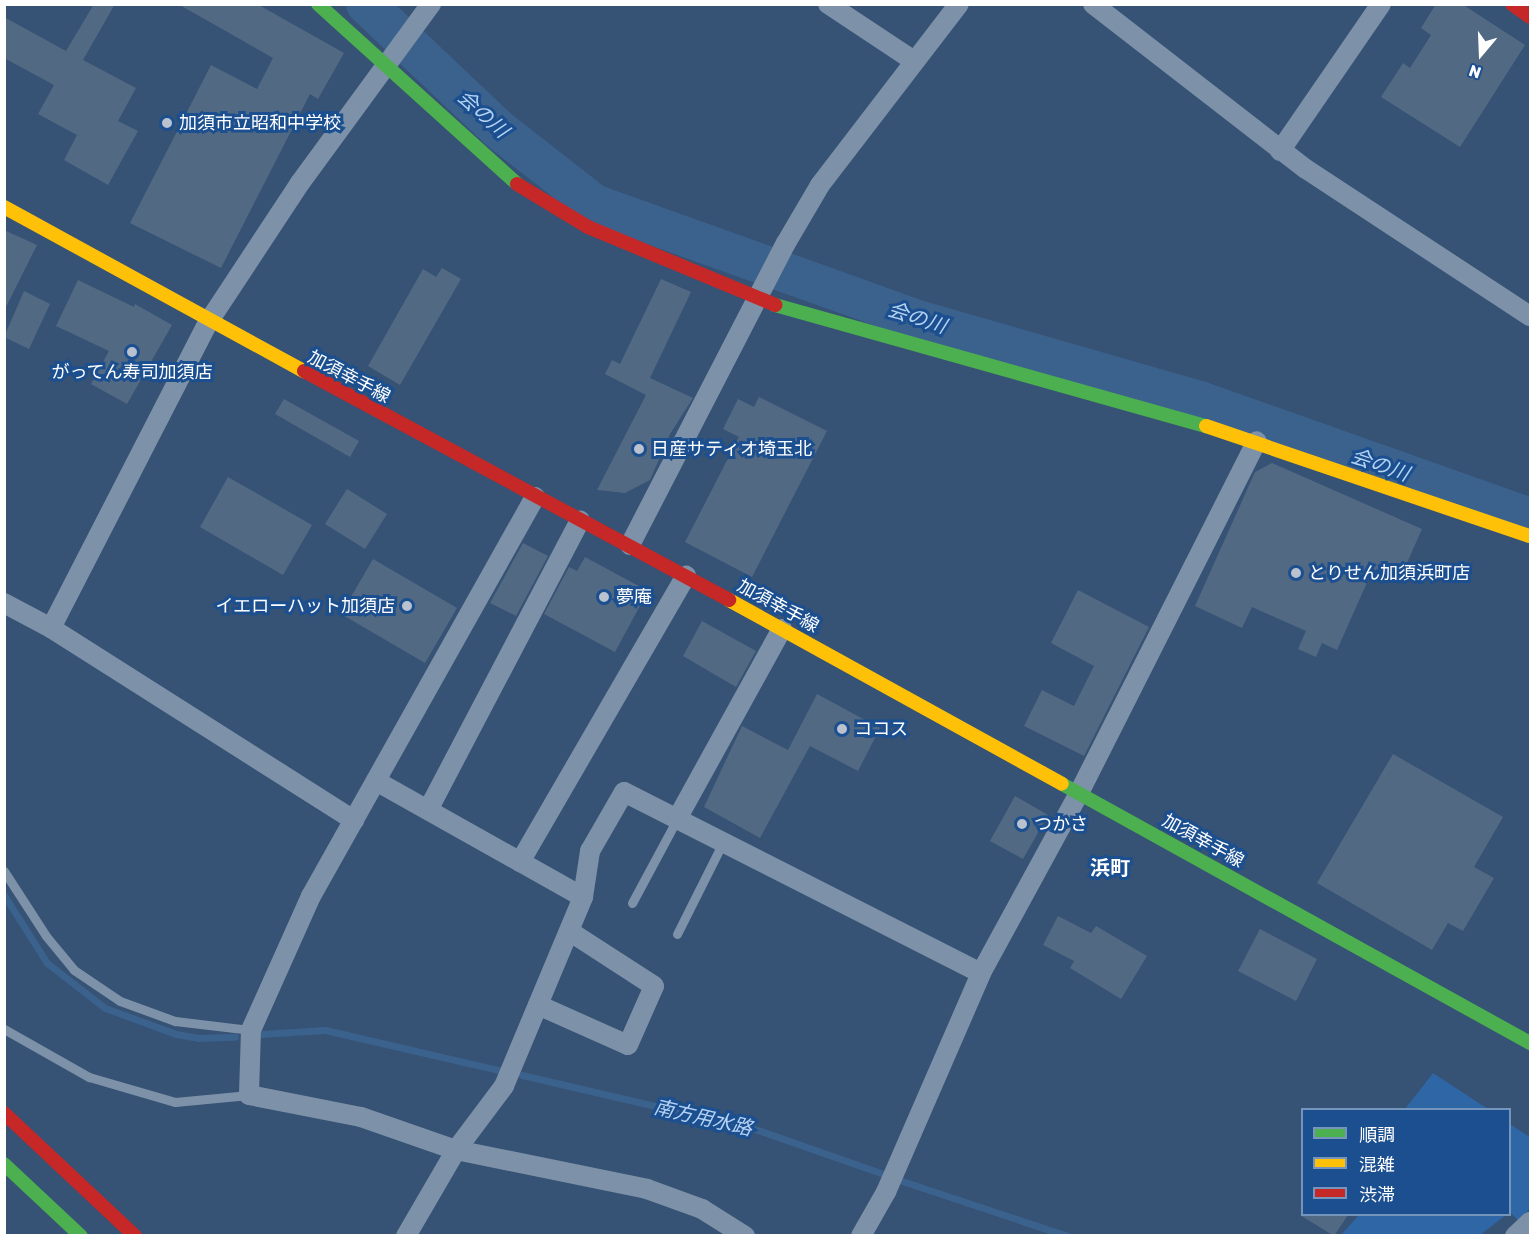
<!DOCTYPE html>
<meta charset="utf-8">
<style>
body{margin:0}
#map{position:relative;width:1535px;height:1240px;overflow:hidden;background:#365274;font-family:Rubik,"Noto Sans JP",sans-serif}
div>[style]{position:absolute}
.green>*{inset:0;background:#2f66a5}
.stream>*{height:7px;margin:-3.5px;padding:0 3.5px;transform-origin:3.5px;border-radius:3.5px;background:#3b618d}
.river>*{height:40px;margin:-20px;padding:0 20px;transform-origin:20px;border-radius:20px;background:#3b618d}
.building>*{inset:0;background:#526984}
.lane>*{height:9px;margin:-4.5px;padding:0 4.5px;transform-origin:4.5px;border-radius:4.5px;background:#7d92a8}
.street>*{height:20px;margin:-10px;padding:0 10px;transform-origin:10px;border-radius:10px;background:#7d92a8}
.fast>*{height:14px;margin:-7px;padding:0 7px;transform-origin:7px;border-radius:7px;background:#4caf50}
.slow>*{height:14px;margin:-7px;padding:0 7px;transform-origin:7px;border-radius:7px;background:#ffc107}
.jam>*{height:14px;margin:-7px;padding:0 7px;transform-origin:7px;border-radius:7px;background:#c62828}
.dots>*{width:16px;height:16px;translate:-50% -50%;box-sizing:border-box;border:3px solid #1b4f8f;border-radius:50%}
span{translate:-50% -50%;white-space:nowrap;text-align:center;line-height:1.15;-webkit-text-stroke:6px #1b4f8f;paint-order:stroke}
.poi-label{font-size:18px;color:#fff}
.left{translate:0 -50%;text-align:left}
.right{translate:-100% -50%;text-align:right}
.street-label{font-size:18px;color:#fff}
.water-label{font-size:20px;color:#b5d3f5;font-style:italic}
.neighbourhood-label{font-size:20px;color:#fff;font-weight:700}
.frame{position:absolute;inset:0;border:6px solid #fff;pointer-events:none}
.legend{position:absolute;left:1301px;top:1108px;width:210px;height:108px;box-sizing:border-box;background:#1b4f8f;border:2px solid #7695bc;margin:0;padding:8px 10px;list-style:none;font-size:18px;color:#fff}
.legend li{display:flex;align-items:center;gap:12px;height:30px}
.legend b{width:30px;border:2px solid #7695bc}
.north{position:absolute;left:1451px;top:24px;width:60px;height:60px;-webkit-text-stroke:4px #1b4f8f;paint-order:stroke;rotate:199deg;font-size:16px;font-weight:700;line-height:24px;text-align:center;color:#fff}
.north::after{content:'';display:block;margin:auto;width:21px;height:27px;background:#fff;clip-path:polygon(50% 0,100% 100%,50% 72%,0 100%)}
</style>
<div id="map">
<div class="green">
<i style="clip-path:polygon(1433px 1073px,1488px 1109px,1405px 1109px)"></i>
<i style="clip-path:polygon(1510px 1124px,1528px 1136px,1530px 1133px,1530px 1209px,1518px 1220px,1510px 1212px)"></i>
<i style="clip-path:polygon(1359px 1215px,1359px 1214px,1506px 1215px,1480px 1235px,1341px 1235px)"></i>
</div>
<div class="stream">
<i style="left:4px;top:895px;width:80px;rotate:57.7deg"></i>
<i style="left:47px;top:963px;width:73px;rotate:37.8deg"></i>
<i style="left:105px;top:1008px;width:76px;rotate:20.1deg"></i>
<i style="left:176px;top:1034px;width:22px;rotate:10deg"></i>
<i style="left:198px;top:1038px;width:37px;rotate:-2deg"></i>
<i style="left:262px;top:1034px;width:63px;rotate:-3.6deg"></i>
<i style="left:325px;top:1030px;width:183px;rotate:13deg"></i>
<i style="left:522px;top:1075px;width:242px;rotate:13.1deg"></i>
<i style="left:758px;top:1130px;width:130px;rotate:19.3deg"></i>
<i style="left:902px;top:1181px;width:174px;rotate:18.4deg"></i>
</div>
<div class="river">
<i style="left:366px;top:4px;width:182px;rotate:43.4deg"></i>
<i style="left:498px;top:129px;width:122px;rotate:38deg"></i>
<i style="left:594px;top:204px;width:347px;rotate:19.7deg"></i>
<i style="left:921px;top:321px;width:290px;rotate:16deg"></i>
<i style="left:1200px;top:401px;width:350px;rotate:19.5deg"></i>
</div>
<div class="building">
<i style="clip-path:polygon(94px 4px,115px 4px,83px 60px,136px 88px,118px 121px,138px 131px,108px 185px,64px 160px,77px 135px,38px 114px,54px 85px,4px 58px,4px 17px,66px 51px)"></i>
<i style="clip-path:polygon(178px 4px,257px 4px,344px 53px,318px 99px,310px 94px,221px 268px,130px 223px,211px 65px,257px 89px,273px 58px)"></i>
<i style="clip-path:polygon(1436px 4px,1462px 4px,1525px 45px,1460px 147px,1381px 97px,1403px 63px,1410px 68px,1431px 35px,1421px 28px)"></i>
<i style="clip-path:polygon(4px 230px,37px 245px,4px 311px)"></i>
<i style="clip-path:polygon(442px 268px,461px 279px,400px 385px,368px 366px,423px 269px,436px 277px)"></i>
<i style="clip-path:polygon(661px 279px,691px 292px,650px 378px,693px 398px,670px 434px,650px 480px,625px 493px,597px 490px,646px 395px,605px 374px,612px 360px,620px 364px)"></i>
<i style="clip-path:polygon(78px 280px,134px 307px,135px 304px,172px 325px,127px 404px,91px 384px,109px 351px,56px 326px)"></i>
<i style="clip-path:polygon(24px 291px,50px 304px,29px 349px,4px 337px)"></i>
<i style="clip-path:polygon(759px 397px,827px 431px,752px 577px,685px 542px,739px 437px,723px 429px,738px 399px,754px 407px)"></i>
<i style="clip-path:polygon(284px 399px,359px 441px,350px 457px,275px 414px)"></i>
<i style="clip-path:polygon(1272px 463px,1422px 529px,1399px 581px,1373px 569px,1337px 650px,1322px 643px,1316px 657px,1298px 649px,1306px 631px,1252px 607px,1242px 628px,1195px 606px,1255px 472px)"></i>
<i style="clip-path:polygon(228px 477px,312px 525px,283px 575px,200px 527px)"></i>
<i style="clip-path:polygon(347px 489px,387px 514px,365px 549px,325px 524px)"></i>
<i style="clip-path:polygon(523px 543px,548px 556px,516px 616px,490px 603px)"></i>
<i style="clip-path:polygon(585px 557px,648px 591px,615px 652px,544px 614px,569px 567px,577px 571px)"></i>
<i style="clip-path:polygon(373px 559px,457px 608px,425px 663px,341px 614px)"></i>
<i style="clip-path:polygon(1078px 590px,1149px 627px,1084px 756px,1024px 726px,1042px 690px,1074px 706px,1094px 666px,1051px 643px)"></i>
<i style="clip-path:polygon(702px 621px,756px 651px,736px 687px,683px 656px)"></i>
<i style="clip-path:polygon(817px 694px,880px 728px,858px 771px,810px 746px,760px 838px,704px 807px,742px 726px,788px 750px)"></i>
<i style="clip-path:polygon(1393px 754px,1503px 817px,1474px 867px,1494px 878px,1463px 931px,1448px 923px,1432px 950px,1317px 883px)"></i>
<i style="clip-path:polygon(1015px 796px,1048px 815px,1023px 859px,990px 841px)"></i>
<i style="clip-path:polygon(1058px 916px,1091px 933px,1096px 926px,1147px 956px,1121px 999px,1070px 968px,1074px 961px,1043px 945px)"></i>
<i style="clip-path:polygon(1260px 929px,1317px 959px,1296px 1001px,1238px 971px)"></i>
<i style="clip-path:polygon(1300px 1215px,1348px 1215px,1334px 1236px)"></i>
</div>
<div class="lane">
<i style="left:4px;top:871px;width:77px;rotate:57.1deg"></i>
<i style="left:46px;top:936px;width:44px;rotate:50.5deg"></i>
<i style="left:74px;top:970px;width:55px;rotate:34deg"></i>
<i style="left:120px;top:1001px;width:59px;rotate:20deg"></i>
<i style="left:175px;top:1021px;width:77px;rotate:6.8deg"></i>
<i style="left:632px;top:903px;width:95px;rotate:-61.8deg"></i>
<i style="left:677px;top:934px;width:103px;rotate:-63.4deg"></i>
<i style="left:4px;top:1029px;width:98px;rotate:29.5deg"></i>
<i style="left:89px;top:1077px;width:90px;rotate:16.2deg"></i>
<i style="left:175px;top:1102px;width:74px;rotate:-5.4deg"></i>
</div>
<div class="street">
<i style="left:828px;top:4px;width:103px;rotate:33.5deg"></i>
<i style="left:1093px;top:4px;width:269px;rotate:37.8deg"></i>
<i style="left:1306px;top:169px;width:268px;rotate:33.3deg"></i>
<i style="left:1280px;top:151px;width:178px;rotate:-55.5deg"></i>
<i style="left:535px;top:497px;width:458px;rotate:119.3deg"></i>
<i style="left:311px;top:896px;width:147px;rotate:114.1deg"></i>
<i style="left:251px;top:1030px;width:65px;rotate:91.8deg"></i>
<i style="left:249px;top:1095px;width:114px;rotate:11.1deg"></i>
<i style="left:361px;top:1117px;width:101px;rotate:19.2deg"></i>
<i style="left:456px;top:1150px;width:195px;rotate:11.5deg"></i>
<i style="left:647px;top:1189px;width:59px;rotate:20deg"></i>
<i style="left:702px;top:1209px;width:51px;rotate:32.1deg"></i>
<i style="left:630px;top:545px;width:340px;rotate:-62.7deg"></i>
<i style="left:786px;top:243px;width:67px;rotate:-59.6deg"></i>
<i style="left:820px;top:185px;width:228px;rotate:-52.5deg"></i>
<i style="left:4px;top:603px;width:53px;rotate:28deg"></i>
<i style="left:51px;top:628px;width:359px;rotate:32.4deg"></i>
<i style="left:51px;top:628px;width:345px;rotate:-62.8deg"></i>
<i style="left:209px;top:321px;width:165px;rotate:-56.6deg"></i>
<i style="left:300px;top:183px;width:222px;rotate:-53.8deg"></i>
<i style="left:376px;top:781px;width:237px;rotate:29.3deg"></i>
<i style="left:583px;top:897px;width:47px;rotate:-81.3deg"></i>
<i style="left:590px;top:851px;width:68px;rotate:-60deg"></i>
<i style="left:624px;top:792px;width:400px;rotate:26.9deg"></i>
<i style="left:428px;top:810px;width:327px;rotate:-62.3deg"></i>
<i style="left:677px;top:819px;width:217px;rotate:-61.1deg"></i>
<i style="left:520px;top:862px;width:331px;rotate:-59.9deg"></i>
<i style="left:538px;top:1005px;width:98px;rotate:24deg"></i>
<i style="left:628px;top:1045px;width:64px;rotate:-66.2deg"></i>
<i style="left:654px;top:986px;width:101px;rotate:-147.1deg"></i>
<i style="left:406px;top:1236px;width:99px;rotate:-59.8deg"></i>
<i style="left:456px;top:1150px;width:80px;rotate:-53.1deg"></i>
<i style="left:504px;top:1086px;width:205px;rotate:-67.3deg"></i>
<i style="left:861px;top:1236px;width:51px;rotate:-60.4deg"></i>
<i style="left:886px;top:1192px;width:239px;rotate:-66.5deg"></i>
<i style="left:981px;top:973px;width:205px;rotate:-61.4deg"></i>
<i style="left:1079px;top:793px;width:394px;rotate:-63.2deg"></i>
<i style="left:1515px;top:1236px;width:21px;rotate:-43deg"></i>
</div>
<div class="fast">
<i style="left:318px;top:4px;width:268px;rotate:42.1deg"></i>
<i style="left:775px;top:305px;width:448px;rotate:15.7deg"></i>
<i style="left:1062px;top:784px;width:535px;rotate:28.96deg"></i>
<i style="left:4px;top:1164px;width:105px;rotate:43.1deg"></i>
</div>
<div class="slow">
<i style="left:4px;top:207px;width:342px;rotate:28.7deg"></i>
<i style="left:1206px;top:426px;width:342px;rotate:18.8deg"></i>
<i style="left:729px;top:600px;width:380px;rotate:28.9deg"></i>
</div>
<div class="jam">
<i style="left:1512px;top:4px;width:22px;rotate:36deg"></i>
<i style="left:517px;top:184px;width:83px;rotate:31.2deg"></i>
<i style="left:588px;top:227px;width:203px;rotate:22.6deg"></i>
<i style="left:304px;top:371px;width:483px;rotate:28.3deg"></i>
<i style="left:4px;top:1113px;width:180px;rotate:43.2deg"></i>
</div>
<div class="dots">
<i style="left:167px;top:123px;background:#b9c2ce"></i>
<i style="left:132px;top:352px;background:#b9c2ce"></i>
<i style="left:639px;top:449px;background:#b9c2ce"></i>
<i style="left:1296px;top:573px;background:#b9c2ce"></i>
<i style="left:604px;top:597px;background:#b9c2ce"></i>
<i style="left:407px;top:606px;background:#b9c2ce"></i>
<i style="left:842px;top:729px;background:#b9c2ce"></i>
<i style="left:1022px;top:824px;background:#b9c2ce"></i>
</div>
<div class="poi-label">
<span class="left" style="left:179px;top:123px">加須市立昭和中学校</span>
<span style="left:132px;top:372px">がってん寿司加須店</span>
<span class="left" style="left:651px;top:449px">日産サティオ埼玉北</span>
<span class="left" style="left:1308px;top:573px">とりせん加須浜町店</span>
<span class="left" style="left:616px;top:597px">夢庵</span>
<span class="right" style="left:395px;top:606px">イエローハット加須店</span>
<span class="left" style="left:854px;top:729px">ココス</span>
<span class="left" style="left:1034px;top:824px">つかさ</span>
</div>
<div class="street-label">
<span style="left:349px;top:377px;rotate:28deg">加須幸手線</span>
<span style="left:778px;top:606px;rotate:29deg">加須幸手線</span>
<span style="left:1203px;top:841px;rotate:29deg">加須幸手線</span>
</div>
<div class="water-label">
<span style="left:483px;top:114px;rotate:42deg">会の川</span>
<span style="left:917px;top:318px;rotate:18deg">会の川</span>
<span style="left:1380px;top:465px;rotate:19deg">会の川</span>
<span style="left:703px;top:1118px;rotate:13deg">南方用水路</span>
</div>
<div class="neighbourhood-label">
<span style="left:1110px;top:868px">浜町</span>
</div>
<div class="frame"></div>
<ul class="legend">
<li><b style="height:8px;background:#4caf50"></b>順調</li>
<li><b style="height:8px;background:#ffc107"></b>混雑</li>
<li><b style="height:8px;background:#c62828"></b>渋滞</li>
</ul>
<div class="north">N</div>
</div>
